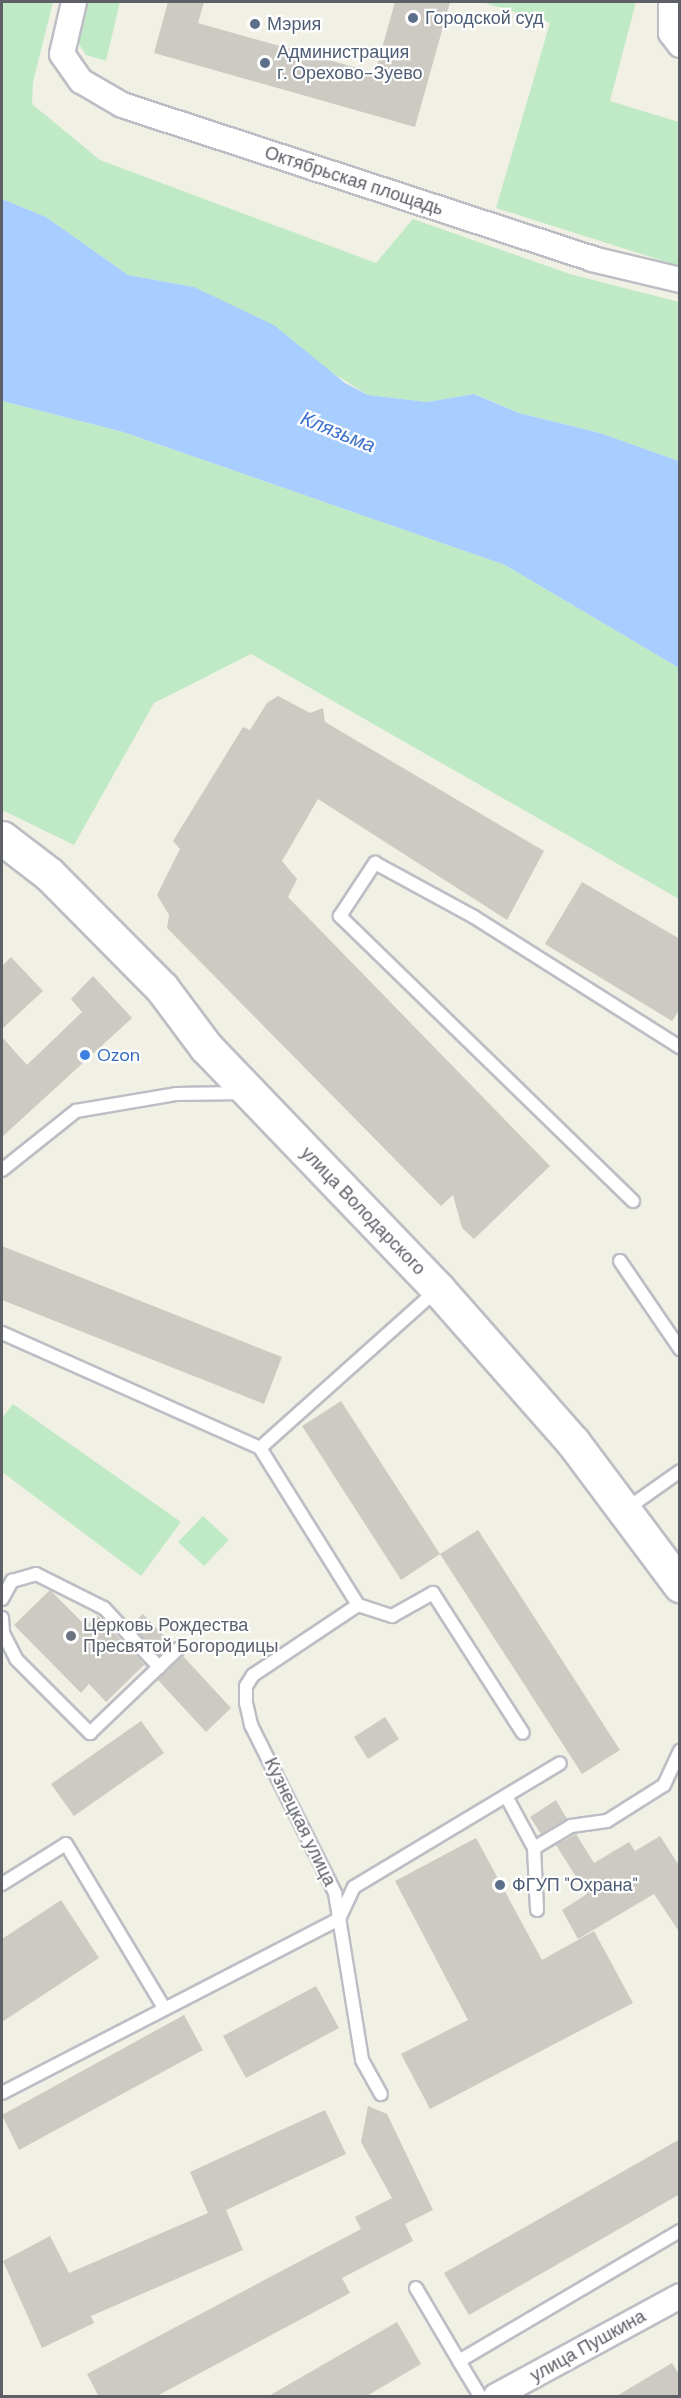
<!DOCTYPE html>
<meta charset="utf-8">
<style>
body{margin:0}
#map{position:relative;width:681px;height:2398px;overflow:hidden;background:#f1f0e5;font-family:"DM Sans",sans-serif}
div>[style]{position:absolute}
.green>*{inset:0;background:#c0eac5}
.water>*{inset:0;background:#a7ceff}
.building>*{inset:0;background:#cccac2}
.roads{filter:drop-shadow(2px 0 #bdbec5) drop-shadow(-2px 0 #bdbec5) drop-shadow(0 2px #bdbec5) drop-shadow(0 -2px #bdbec5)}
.service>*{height:12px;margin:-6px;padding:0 6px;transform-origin:6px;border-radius:6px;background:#fff}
.minor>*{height:24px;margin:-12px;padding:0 12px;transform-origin:12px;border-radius:12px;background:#fff}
.secondary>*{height:33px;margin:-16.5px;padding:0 16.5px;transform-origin:16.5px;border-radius:16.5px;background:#fff}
.dots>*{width:16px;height:16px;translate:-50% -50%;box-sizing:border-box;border:3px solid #fff;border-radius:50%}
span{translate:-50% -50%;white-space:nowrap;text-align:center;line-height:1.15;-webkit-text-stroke:4.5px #fff;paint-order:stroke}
.service-label{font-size:18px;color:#4e5e75}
.left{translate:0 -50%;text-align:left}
.street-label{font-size:18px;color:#5d6067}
.shop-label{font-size:18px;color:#366cbe}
.worship-label{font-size:18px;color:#5b616d}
.water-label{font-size:20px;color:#3e72ce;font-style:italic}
.frame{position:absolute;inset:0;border:3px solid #5d6067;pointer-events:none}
</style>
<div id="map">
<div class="green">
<i style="clip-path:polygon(2px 2px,53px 2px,33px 82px,32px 104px,100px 160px,376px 263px,413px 219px,570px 274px,679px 302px,679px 461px,600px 433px,519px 413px,475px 394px,427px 402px,368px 395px,194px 287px,128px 275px,46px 217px,2px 199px)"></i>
<i style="clip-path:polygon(85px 2px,120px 2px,106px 61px,86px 55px,77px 41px)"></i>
<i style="clip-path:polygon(482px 2px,636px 2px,610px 101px,679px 122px,679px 266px,496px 208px,550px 23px)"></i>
<i style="clip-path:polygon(2px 401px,123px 432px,505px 565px,679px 668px,679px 899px,251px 654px,154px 703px,74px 845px,2px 810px)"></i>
<i style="clip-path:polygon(13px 1404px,181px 1522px,141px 1576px,2px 1472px,2px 1418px)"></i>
<i style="clip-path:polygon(203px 1516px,229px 1540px,204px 1566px,178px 1542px)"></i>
</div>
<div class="water">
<i style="clip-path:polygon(2px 199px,46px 217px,128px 275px,194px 287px,274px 325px,345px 383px,368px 395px,427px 402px,474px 394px,519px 413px,600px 433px,679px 461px,679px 668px,505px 565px,123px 432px,2px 401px)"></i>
</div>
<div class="building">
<i style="clip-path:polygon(168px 2px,204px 2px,198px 23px,375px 73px,395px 2px,450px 2px,415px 127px,154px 53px)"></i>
<i style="clip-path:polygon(278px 696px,310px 713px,323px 708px,325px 722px,544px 851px,507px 920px,318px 799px,282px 861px,297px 879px,288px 897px,550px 1166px,474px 1239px,462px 1228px,453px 1195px,441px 1206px,167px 928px,169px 915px,157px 895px,180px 849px,173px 841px,243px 727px,250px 730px,267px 703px)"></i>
<i style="clip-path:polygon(582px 882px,680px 939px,680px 1009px,672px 1021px,545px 944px)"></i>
<i style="clip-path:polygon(11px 957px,43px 991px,2px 1029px,2px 966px)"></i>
<i style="clip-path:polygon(93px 976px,132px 1018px,2px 1137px,2px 1037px,27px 1065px,82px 1012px,71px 999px)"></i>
<i style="clip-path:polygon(2px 1246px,282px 1357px,264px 1404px,2px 1300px)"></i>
<i style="clip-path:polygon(341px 1401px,440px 1554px,401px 1580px,302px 1426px)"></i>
<i style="clip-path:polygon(478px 1530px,620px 1750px,582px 1774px,440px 1554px)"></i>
<i style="clip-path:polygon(50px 1590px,86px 1626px,97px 1615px,147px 1667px,144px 1665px,106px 1702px,89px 1684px,81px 1693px,14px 1625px)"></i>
<i style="clip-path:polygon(143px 1614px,172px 1644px,159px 1655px,131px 1625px)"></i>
<i style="clip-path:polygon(183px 1656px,231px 1708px,206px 1732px,158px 1680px)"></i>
<i style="clip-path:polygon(385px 1717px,399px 1739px,368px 1759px,354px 1737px)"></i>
<i style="clip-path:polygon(141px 1721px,164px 1753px,74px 1816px,51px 1784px)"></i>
<i style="clip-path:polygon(556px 1800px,567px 1819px,541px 1834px,530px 1817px)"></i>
<i style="clip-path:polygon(576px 1834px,594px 1863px,629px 1842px,635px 1851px,660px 1836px,680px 1867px,680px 1933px,654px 1894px,578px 1939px,562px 1910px,587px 1894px,556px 1845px)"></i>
<i style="clip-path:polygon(476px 1838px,542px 1960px,594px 1931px,633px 2003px,430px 2109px,401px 2054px,468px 2020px,395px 1881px)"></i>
<i style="clip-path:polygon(61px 1900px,99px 1958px,2px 2022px,2px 1939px)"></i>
<i style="clip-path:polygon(316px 1986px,339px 2028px,246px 2078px,223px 2036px)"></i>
<i style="clip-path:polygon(184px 2015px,203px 2050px,19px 2150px,2px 2115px)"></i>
<i style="clip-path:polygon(368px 2106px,387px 2114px,433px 2210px,405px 2224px,413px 2241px,342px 2278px,350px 2293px,155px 2397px,99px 2397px,87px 2374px,361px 2229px,355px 2217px,392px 2198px,361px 2142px)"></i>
<i style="clip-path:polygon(325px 2110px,346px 2154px,226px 2210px,243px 2250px,91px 2316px,94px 2323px,42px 2348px,3px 2261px,50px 2236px,69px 2273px,208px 2213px,190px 2172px)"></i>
<i style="clip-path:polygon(680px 2139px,680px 2194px,469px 2315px,444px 2273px)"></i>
<i style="clip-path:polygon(397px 2322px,421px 2364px,365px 2397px,267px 2397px)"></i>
<i style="clip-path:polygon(672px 2363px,680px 2376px,680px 2397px,615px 2397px)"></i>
</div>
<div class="roads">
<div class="service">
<i style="left:2px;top:1170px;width:95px;rotate:-38.6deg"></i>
<i style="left:76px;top:1111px;width:101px;rotate:-9.6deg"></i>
<i style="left:176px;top:1094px;width:67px;rotate:-0.9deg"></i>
<i style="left:633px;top:1201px;width:409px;rotate:-135.8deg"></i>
<i style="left:340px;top:916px;width:64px;rotate:-56.6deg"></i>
<i style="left:375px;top:863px;width:113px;rotate:28.6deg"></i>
<i style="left:474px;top:917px;width:244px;rotate:32.3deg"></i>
<i style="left:620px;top:1261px;width:107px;rotate:55.7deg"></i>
<i style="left:2px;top:1333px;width:282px;rotate:24deg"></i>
<i style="left:260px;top:1448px;width:185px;rotate:58deg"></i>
<i style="left:358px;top:1605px;width:36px;rotate:18deg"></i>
<i style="left:392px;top:1616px;width:47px;rotate:-29.3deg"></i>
<i style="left:433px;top:1593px;width:166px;rotate:57.3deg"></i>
<i style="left:260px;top:1448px;width:239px;rotate:-41.8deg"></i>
<i style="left:625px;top:1510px;width:67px;rotate:-35.3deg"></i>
<i style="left:2px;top:1599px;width:21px;rotate:-61deg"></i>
<i style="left:12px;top:1581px;width:25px;rotate:-16deg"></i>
<i style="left:36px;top:1574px;width:76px;rotate:26.6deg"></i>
<i style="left:104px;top:1608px;width:81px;rotate:47deg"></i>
<i style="left:358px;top:1605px;width:126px;rotate:146.3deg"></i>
<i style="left:253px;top:1675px;width:13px;rotate:122deg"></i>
<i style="left:246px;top:1686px;width:17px;rotate:90deg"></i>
<i style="left:246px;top:1703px;width:23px;rotate:77deg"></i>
<i style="left:251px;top:1725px;width:188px;rotate:63.4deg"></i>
<i style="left:335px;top:1893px;width:169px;rotate:80.8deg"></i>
<i style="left:362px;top:2060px;width:39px;rotate:61deg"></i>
<i style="left:2px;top:1618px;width:15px;rotate:86deg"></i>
<i style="left:3px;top:1633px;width:29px;rotate:63deg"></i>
<i style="left:16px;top:1659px;width:105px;rotate:45deg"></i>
<i style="left:90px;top:1733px;width:122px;rotate:-43.7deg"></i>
<i style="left:506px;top:1796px;width:59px;rotate:61.7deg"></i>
<i style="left:534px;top:1848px;width:62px;rotate:87.2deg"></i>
<i style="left:534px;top:1848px;width:43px;rotate:-30.7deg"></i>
<i style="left:571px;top:1826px;width:36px;rotate:-8deg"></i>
<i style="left:607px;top:1821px;width:67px;rotate:-32.3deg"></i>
<i style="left:664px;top:1785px;width:38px;rotate:-65deg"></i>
<i style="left:2px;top:1884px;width:75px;rotate:-32deg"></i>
<i style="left:66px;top:1844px;width:191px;rotate:59.1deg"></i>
<i style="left:2px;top:2093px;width:379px;rotate:-27.3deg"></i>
<i style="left:339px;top:1919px;width:35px;rotate:-65deg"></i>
<i style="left:354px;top:1887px;width:240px;rotate:-31deg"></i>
<i style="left:416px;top:2288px;width:85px;rotate:59.5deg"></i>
<i style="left:480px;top:2396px;width:41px;rotate:-121deg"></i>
<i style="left:459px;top:2361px;width:256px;rotate:-30.5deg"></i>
</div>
<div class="minor">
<i style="left:74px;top:2px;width:53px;rotate:103deg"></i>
<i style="left:62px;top:54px;width:33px;rotate:55deg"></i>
<i style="left:81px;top:81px;width:48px;rotate:30.3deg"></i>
<i style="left:122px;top:105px;width:495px;rotate:18.1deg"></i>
<i style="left:592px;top:259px;width:90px;rotate:13.4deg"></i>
<i style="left:671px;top:2px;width:31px;rotate:90deg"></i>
<i style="left:671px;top:33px;width:15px;rotate:53deg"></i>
<i style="left:496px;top:2396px;width:209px;rotate:-28.5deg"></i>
</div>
<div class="secondary">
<i style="left:2px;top:838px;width:59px;rotate:37.5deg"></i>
<i style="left:49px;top:874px;width:161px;rotate:45.3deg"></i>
<i style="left:162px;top:988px;width:74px;rotate:53.3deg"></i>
<i style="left:206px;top:1047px;width:335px;rotate:46.2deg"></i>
<i style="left:438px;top:1289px;width:204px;rotate:48.6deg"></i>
<i style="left:573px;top:1442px;width:179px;rotate:53.2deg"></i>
</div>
</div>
<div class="dots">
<i style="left:413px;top:18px;background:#5c6f8a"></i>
<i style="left:255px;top:24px;background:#5c6f8a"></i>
<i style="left:265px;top:63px;background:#5c6f8a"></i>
<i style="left:85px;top:1055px;background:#3f7fe0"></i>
<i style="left:71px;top:1636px;background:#6b7280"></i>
<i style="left:500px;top:1885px;background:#5c6f8a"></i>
</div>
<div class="service-label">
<span class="left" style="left:425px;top:18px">Городской суд</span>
<span class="left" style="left:267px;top:24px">Мэрия</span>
<span class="left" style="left:277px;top:63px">Администрация<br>г. Орехово-Зуево</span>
<span class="left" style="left:512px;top:1885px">ФГУП "Охрана"</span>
</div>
<div class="street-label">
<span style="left:354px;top:181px;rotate:18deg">Октябрьская площадь</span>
<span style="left:363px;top:1211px;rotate:46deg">улица Володарского</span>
<span style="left:300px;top:1822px;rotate:64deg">Кузнецкая улица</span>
<span style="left:588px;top:2346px;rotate:-29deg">улица Пушкина</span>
</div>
<div class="shop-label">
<span class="left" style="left:97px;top:1055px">Ozon</span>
</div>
<div class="worship-label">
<span class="left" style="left:83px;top:1636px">Церковь Рождества<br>Пресвятой Богородицы</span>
</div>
<div class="water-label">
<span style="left:338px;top:432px;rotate:22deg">Клязьма</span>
</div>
<div class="frame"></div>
</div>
